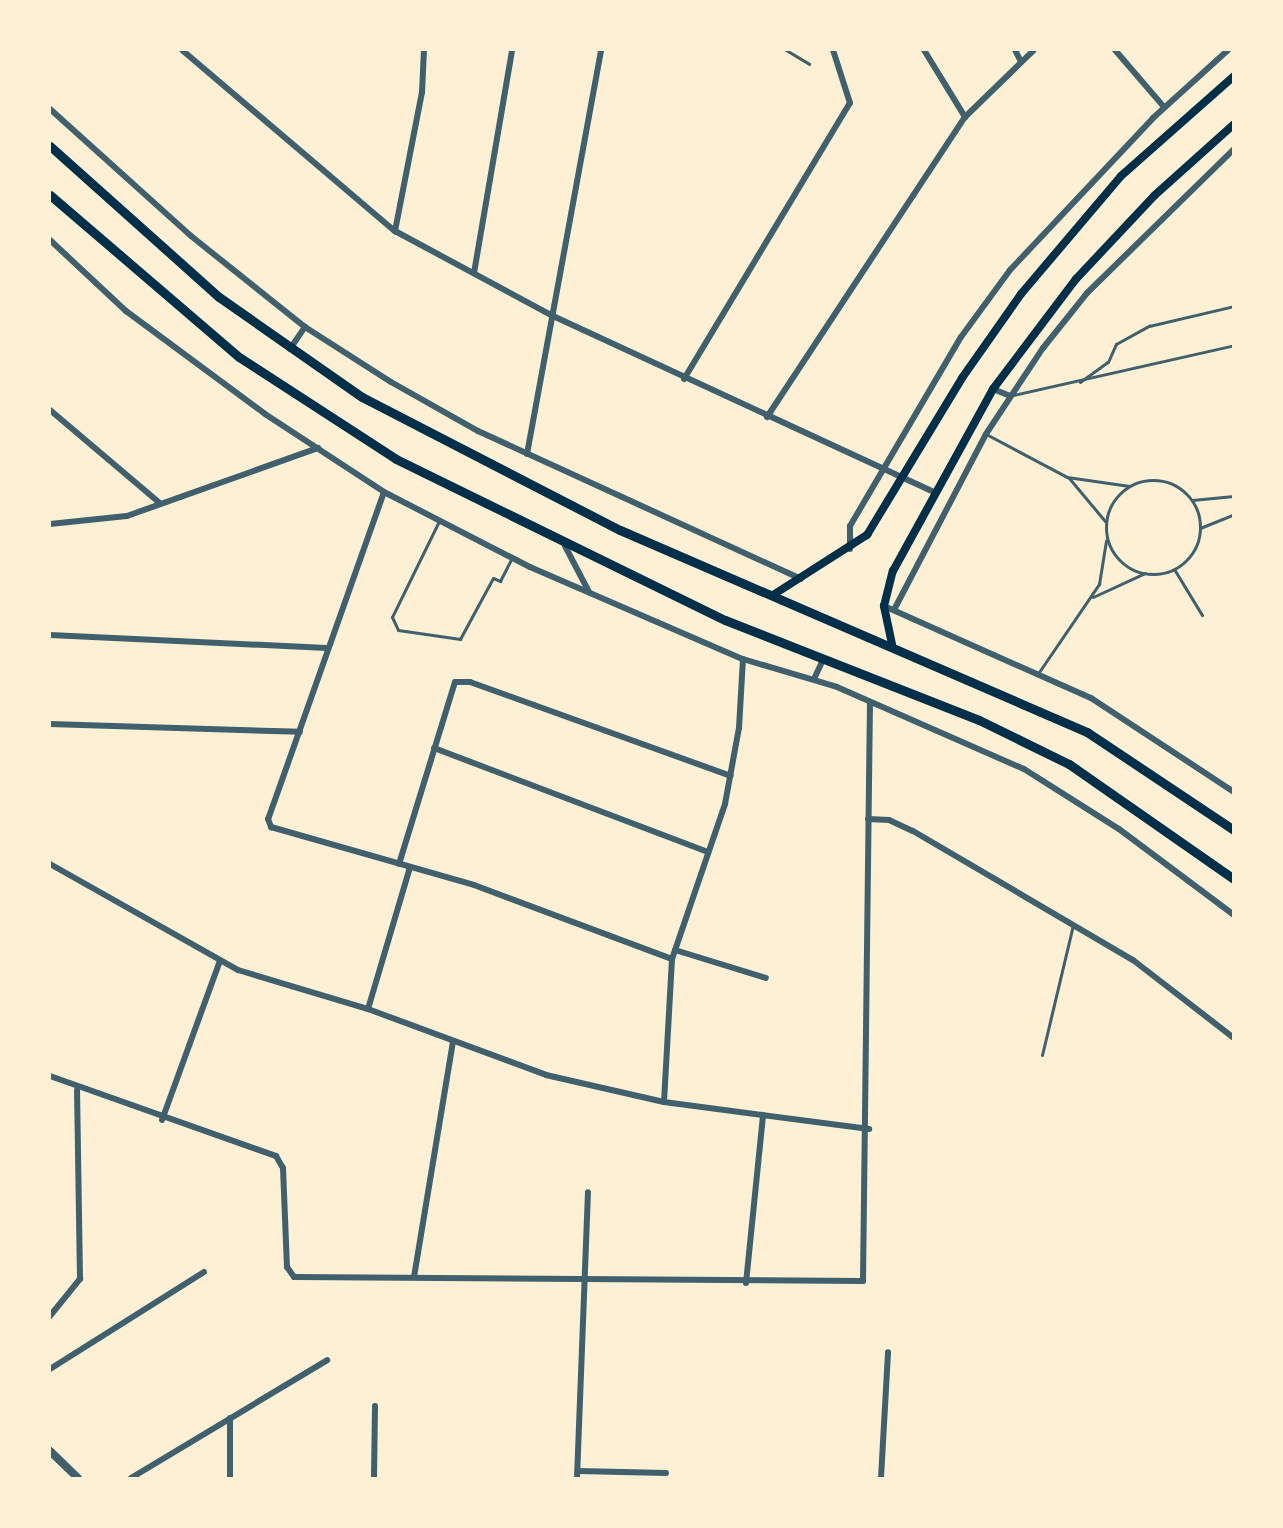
<!DOCTYPE html>
<style>
body{margin:0}
#map{position:relative;width:1283px;height:1528px;overflow:hidden;background:#fdf0d5;font-family:Mulish,sans-serif}
div>[style]{position:absolute}
.service>*{height:3px;margin:-1.5px;padding:0 1.5px;transform-origin:1.5px;border-radius:1.5px;background:#3f606c}
.service>.ring{margin:-1.5px;padding:0;box-sizing:content-box;background:none;border:3px solid #3f606c;border-radius:50%}
.minor>*{height:6px;margin:-3px;padding:0 3px;transform-origin:3px;border-radius:3px;background:#3f606c}
.tertiary>*{height:8px;margin:-4px;padding:0 4px;transform-origin:4px;border-radius:4px;background:#3f606c}
.secondary>*{height:8px;margin:-4px;padding:0 4px;transform-origin:4px;border-radius:4px;background:#003049}
.primary>*{height:9px;margin:-4.5px;padding:0 4.5px;transform-origin:4.5px;border-radius:4.5px;background:#003049}
span{translate:-50% -50%;white-space:nowrap;text-align:center;line-height:1.15;-webkit-text-stroke:4.5px #fdf0d5;paint-order:stroke}
.frame{position:absolute;inset:0;border:51px solid #fdf0d5;pointer-events:none}
</style>
<div id="map">
<div class="service">
<i style="left:786px;top:50px;width:27px;rotate:31deg"></i>
<i style="left:1080px;top:382px;width:34px;rotate:-36deg"></i>
<i style="left:1108px;top:362px;width:20px;rotate:-66deg"></i>
<i style="left:1116px;top:344px;width:38px;rotate:-29deg"></i>
<i style="left:1149px;top:326px;width:87px;rotate:-13.2deg"></i>
<i style="left:1013px;top:395px;width:227px;rotate:-12.7deg"></i>
<i style="left:986px;top:434px;width:92px;rotate:28deg"></i>
<i style="left:1067px;top:477px;width:63px;rotate:8.3deg"></i>
<i style="left:1069px;top:478px;width:56px;rotate:50.1deg"></i>
<i class="ring" style="left:1106px;top:480px;width:91px;height:91px"></i>
<i style="left:1192px;top:500px;width:42px;rotate:-5.4deg"></i>
<i style="left:439px;top:521px;width:107px;rotate:116.1deg"></i>
<i style="left:392px;top:617px;width:14px;rotate:65deg"></i>
<i style="left:398px;top:630px;width:63px;rotate:8.3deg"></i>
<i style="left:460px;top:639px;width:69px;rotate:-61.6deg"></i>
<i style="left:493px;top:578px;width:8px;rotate:23deg"></i>
<i style="left:500px;top:581px;width:25px;rotate:-63deg"></i>
<i style="left:1200px;top:528px;width:37px;rotate:-22deg"></i>
<i style="left:1174px;top:569px;width:54px;rotate:58.7deg"></i>
<i style="left:1093px;top:597px;width:57px;rotate:-24.8deg"></i>
<i style="left:1039px;top:672px;width:107px;rotate:-55.7deg"></i>
<i style="left:1099px;top:584px;width:44px;rotate:-80.8deg"></i>
<i style="left:1042px;top:1055px;width:134px;rotate:-76.6deg"></i>
</div>
<div class="minor">
<i style="left:182px;top:50px;width:280px;rotate:40.4deg"></i>
<i style="left:395px;top:231px;width:179px;rotate:28.3deg"></i>
<i style="left:553px;top:316px;width:422px;rotate:24.8deg"></i>
<i style="left:924px;top:50px;width:79px;rotate:58.5deg"></i>
<i style="left:1015px;top:50px;width:13px;rotate:63deg"></i>
<i style="left:1115px;top:50px;width:75px;rotate:49.3deg"></i>
<i style="left:50px;top:109px;width:190px;rotate:42deg"></i>
<i style="left:191px;top:236px;width:146px;rotate:38.6deg"></i>
<i style="left:305px;top:327px;width:102px;rotate:32.6deg"></i>
<i style="left:391px;top:382px;width:100px;rotate:29.4deg"></i>
<i style="left:478px;top:431px;width:355px;rotate:24.6deg"></i>
<i style="left:395px;top:231px;width:142px;rotate:-79deg"></i>
<i style="left:422px;top:92px;width:42px;rotate:-87.3deg"></i>
<i style="left:50px;top:240px;width:104px;rotate:43.1deg"></i>
<i style="left:126px;top:311px;width:173px;rotate:36.5deg"></i>
<i style="left:265px;top:414px;width:142px;rotate:33.2deg"></i>
<i style="left:384px;top:492px;width:164px;rotate:27.2deg"></i>
<i style="left:530px;top:567px;width:232px;rotate:23.4deg"></i>
<i style="left:743px;top:659px;width:98px;rotate:16.6deg"></i>
<i style="left:837px;top:687px;width:204px;rotate:23.7deg"></i>
<i style="left:1024px;top:769px;width:112px;rotate:32.3deg"></i>
<i style="left:1119px;top:829px;width:144px;rotate:36.8deg"></i>
<i style="left:474px;top:273px;width:226px;rotate:-80.3deg"></i>
<i style="left:290px;top:349px;width:27px;rotate:-56deg"></i>
<i style="left:684px;top:379px;width:322px;rotate:-59deg"></i>
<i style="left:850px;top:103px;width:56px;rotate:-107.8deg"></i>
<i style="left:993px;top:389px;width:18px;rotate:22deg"></i>
<i style="left:50px;top:410px;width:145px;rotate:40.3deg"></i>
<i style="left:767px;top:417px;width:359px;rotate:-56.6deg"></i>
<i style="left:965px;top:117px;width:96px;rotate:-44.2deg"></i>
<i style="left:527px;top:454px;width:411px;rotate:-79.6deg"></i>
<i style="left:384px;top:492px;width:347px;rotate:109.5deg"></i>
<i style="left:268px;top:819px;width:9px;rotate:69deg"></i>
<i style="left:271px;top:827px;width:211px;rotate:15.9deg"></i>
<i style="left:474px;top:885px;width:211px;rotate:20.5deg"></i>
<i style="left:672px;top:959px;width:164px;rotate:-71.1deg"></i>
<i style="left:725px;top:804px;width:77px;rotate:-79.6deg"></i>
<i style="left:739px;top:728px;width:69px;rotate:-86.7deg"></i>
<i style="left:50px;top:524px;width:77px;rotate:-5.9deg"></i>
<i style="left:127px;top:516px;width:203px;rotate:-19.6deg"></i>
<i style="left:565px;top:546px;width:52px;rotate:62.4deg"></i>
<i style="left:850px;top:549px;width:23px;rotate:-90deg"></i>
<i style="left:850px;top:526px;width:219px;rotate:-59.6deg"></i>
<i style="left:961px;top:337px;width:83px;rotate:-53.8deg"></i>
<i style="left:1010px;top:270px;width:209px;rotate:-46.7deg"></i>
<i style="left:1153px;top:118px;width:101px;rotate:-42.2deg"></i>
<i style="left:884px;top:606px;width:227px;rotate:24deg"></i>
<i style="left:1091px;top:698px;width:171px;rotate:33.3deg"></i>
<i style="left:895px;top:608px;width:196px;rotate:-62.4deg"></i>
<i style="left:986px;top:434px;width:103px;rotate:-56.5deg"></i>
<i style="left:1043px;top:348px;width:70px;rotate:-51.3deg"></i>
<i style="left:1087px;top:293px;width:206px;rotate:-44.4deg"></i>
<i style="left:50px;top:635px;width:277px;rotate:2.7deg"></i>
<i style="left:814px;top:679px;width:21px;rotate:-65deg"></i>
<i style="left:50px;top:724px;width:250px;rotate:1.8deg"></i>
<i style="left:434px;top:748px;width:293px;rotate:20.8deg"></i>
<i style="left:868px;top:819px;width:21px;rotate:3deg"></i>
<i style="left:889px;top:820px;width:26px;rotate:25deg"></i>
<i style="left:913px;top:831px;width:255px;rotate:30.4deg"></i>
<i style="left:1133px;top:960px;width:128px;rotate:37.7deg"></i>
<i style="left:50px;top:864px;width:216px;rotate:29.4deg"></i>
<i style="left:238px;top:970px;width:136px;rotate:16.7deg"></i>
<i style="left:368px;top:1009px;width:190px;rotate:20.3deg"></i>
<i style="left:546px;top:1075px;width:121px;rotate:12.9deg"></i>
<i style="left:664px;top:1102px;width:207px;rotate:7.5deg"></i>
<i style="left:399px;top:864px;width:190px;rotate:-72.9deg"></i>
<i style="left:455px;top:682px;width:15px"></i>
<i style="left:470px;top:682px;width:277px;rotate:19.8deg"></i>
<i style="left:675px;top:950px;width:95px;rotate:17.1deg"></i>
<i style="left:368px;top:1009px;width:148px;rotate:-73.5deg"></i>
<i style="left:50px;top:1076px;width:240px;rotate:19.5deg"></i>
<i style="left:276px;top:1156px;width:14px;rotate:60deg"></i>
<i style="left:283px;top:1168px;width:99px;rotate:87.7deg"></i>
<i style="left:287px;top:1267px;width:12px;rotate:55deg"></i>
<i style="left:294px;top:1277px;width:569px;rotate:0.4deg"></i>
<i style="left:863px;top:1281px;width:579px;rotate:-89.31deg"></i>
<i style="left:664px;top:1102px;width:143px;rotate:-86.8deg"></i>
<i style="left:162px;top:1120px;width:169px;rotate:-70deg"></i>
<i style="left:414px;top:1277px;width:239px;rotate:-80.6deg"></i>
<i style="left:746px;top:1283px;width:169px;rotate:-84.2deg"></i>
<i style="left:50px;top:1316px;width:48px;rotate:-51deg"></i>
<i style="left:80px;top:1279px;width:189px;rotate:-90.9deg"></i>
<i style="left:50px;top:1369px;width:182px;rotate:-32.2deg"></i>
<i style="left:578px;top:1471px;width:88px;rotate:1.3deg"></i>
<i style="left:131px;top:1478px;width:229px;rotate:-31deg"></i>
<i style="left:230px;top:1478px;width:60px;rotate:-90deg"></i>
<i style="left:374px;top:1478px;width:72px;rotate:-89.2deg"></i>
<i style="left:577px;top:1478px;width:286px;rotate:-87.8deg"></i>
<i style="left:881px;top:1478px;width:126px;rotate:-86.8deg"></i>
</div>
<div class="tertiary">
<i style="left:50px;top:1451px;width:39px;rotate:44deg"></i>
</div>
<div class="secondary">
<i style="left:773px;top:595px;width:112px;rotate:-32.6deg"></i>
<i style="left:867px;top:535px;width:184px;rotate:-58.8deg"></i>
<i style="left:962px;top:378px;width:103px;rotate:-54.9deg"></i>
<i style="left:1021px;top:294px;width:155px;rotate:-49.7deg"></i>
<i style="left:1121px;top:176px;width:151px;rotate:-41.5deg"></i>
<i style="left:892px;top:644px;width:39px;rotate:-102deg"></i>
<i style="left:884px;top:606px;width:36px;rotate:-76deg"></i>
<i style="left:893px;top:571px;width:208px;rotate:-61.2deg"></i>
<i style="left:993px;top:389px;width:138px;rotate:-53deg"></i>
<i style="left:1076px;top:279px;width:115px;rotate:-46.8deg"></i>
<i style="left:1155px;top:195px;width:106px;rotate:-41.9deg"></i>
</div>
<div class="primary">
<i style="left:50px;top:146px;width:227px;rotate:41.8deg"></i>
<i style="left:219px;top:297px;width:174px;rotate:35deg"></i>
<i style="left:362px;top:397px;width:290px;rotate:27.3deg"></i>
<i style="left:620px;top:530px;width:509px;rotate:23.39deg"></i>
<i style="left:1087px;top:732px;width:177px;rotate:33.7deg"></i>
<i style="left:50px;top:195px;width:249px;rotate:40.6deg"></i>
<i style="left:239px;top:357px;width:187px;rotate:33deg"></i>
<i style="left:396px;top:459px;width:366px;rotate:26.1deg"></i>
<i style="left:725px;top:620px;width:273px;rotate:21.5deg"></i>
<i style="left:979px;top:720px;width:100px;rotate:26.1deg"></i>
<i style="left:1069px;top:764px;width:201px;rotate:34.9deg"></i>
</div>
<div class="frame"></div>
</div>
